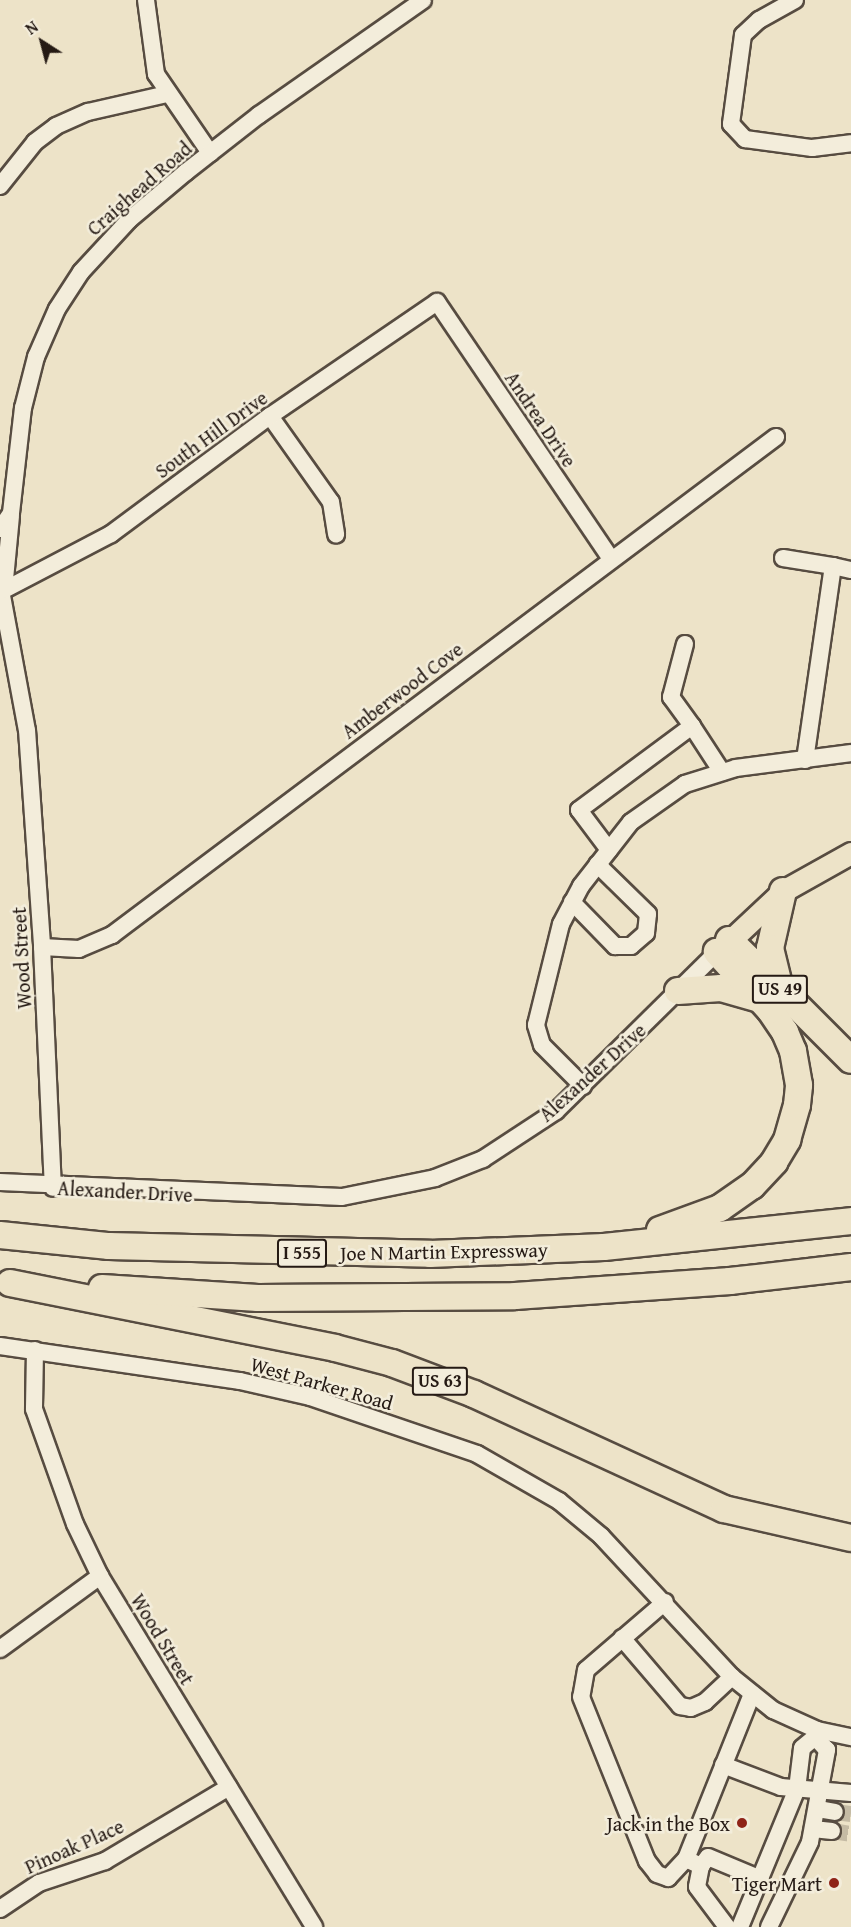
<!DOCTYPE html>
<style>
body{margin:0}
#map{position:relative;width:851px;height:1927px;overflow:hidden;background:#ede3c8;font-family:"Gentium Book Plus",serif}
div>[style]{position:absolute}
.minor-tunnel>*{height:16px;margin-top:-8px;transform-origin:0;background:repeating-linear-gradient(90deg,#c5bba4 0 16px,transparent 0 24px)}
.roads{filter:drop-shadow(2px 0 #574c41) drop-shadow(-2px 0 #574c41) drop-shadow(0 2px #574c41) drop-shadow(0 -2px #574c41)}
.minor>*{height:16px;margin:-8px;padding:0 8px;transform-origin:8px;border-radius:8px;background:#f3eddb}
.major>*{height:21px;margin:-10.5px;padding:0 10.5px;transform-origin:10.5px;border-radius:10.5px;background:#ede3c8}
.highway>*{height:26px;margin:-13px;padding:0 13px;transform-origin:13px;border-radius:13px;background:#ede3c8}
.dots>*{width:16px;height:16px;translate:-50% -50%;box-sizing:border-box;border:3px solid #f3eddb;border-radius:50%}
span{translate:-50% -50%;white-space:nowrap;text-align:center;line-height:1.15;-webkit-text-stroke:5px #f3eddb;paint-order:stroke}
.shield-label span{padding:2px 4px;background:#f3eddb;border:2px solid;border-radius:4px;-webkit-text-stroke-width:0}
.shield-label{font-size:18px;color:#251a14;font-weight:700}
.street-label{font-size:20px;color:#251a14}
.poi-label{font-size:20px;color:#251a14}
.right{translate:-100% -50%;text-align:right}
.north{position:absolute;left:12px;top:12px;width:60px;height:60px;-webkit-text-stroke:4px #f3eddb;paint-order:stroke;rotate:324deg;font-size:16px;font-weight:700;line-height:24px;text-align:center;color:#251a14}
.north::after{content:'';display:block;margin:auto;width:21px;height:27px;background:#251a14;clip-path:polygon(50% 0,100% 100%,50% 72%,0 100%)}
</style>
<div id="map">
<div class="minor-tunnel">
<i style="left:835px;top:1812px;width:16px;rotate:7deg"></i>
<i style="left:832px;top:1831px;width:19px;rotate:9deg"></i>
</div>
<div class="roads">
<div class="minor">
<i style="left:146px;top:0;width:75px;rotate:82.3deg"></i>
<i style="left:156px;top:74px;width:96px;rotate:55.6deg"></i>
<i style="left:795px;top:0;width:41px;rotate:150.9deg"></i>
<i style="left:759px;top:20px;width:22px;rotate:137deg"></i>
<i style="left:743px;top:35px;width:90px;rotate:97.7deg"></i>
<i style="left:731px;top:124px;width:21px;rotate:47deg"></i>
<i style="left:745px;top:139px;width:68px;rotate:7.7deg"></i>
<i style="left:812px;top:148px;width:39px;rotate:-7deg"></i>
<i style="left:0;top:186px;width:56px;rotate:-51.5deg"></i>
<i style="left:35px;top:142px;width:26px;rotate:-37deg"></i>
<i style="left:56px;top:126px;width:35px;rotate:-24deg"></i>
<i style="left:88px;top:112px;width:81px;rotate:-12.8deg"></i>
<i style="left:270px;top:416px;width:105px;rotate:54.7deg"></i>
<i style="left:331px;top:502px;width:33px;rotate:81deg"></i>
<i style="left:0;top:529px;width:19px;rotate:-55deg"></i>
<i style="left:11px;top:513px;width:106px;rotate:-83.5deg"></i>
<i style="left:23px;top:408px;width:53px;rotate:-75.7deg"></i>
<i style="left:36px;top:357px;width:52px;rotate:-66.4deg"></i>
<i style="left:57px;top:309px;width:44px;rotate:-57deg"></i>
<i style="left:81px;top:272px;width:71px;rotate:-47.3deg"></i>
<i style="left:129px;top:220px;width:75px;rotate:-40.1deg"></i>
<i style="left:186px;top:172px;width:93px;rotate:-38deg"></i>
<i style="left:259px;top:115px;width:200px;rotate:-35deg"></i>
<i style="left:783px;top:558px;width:51px;rotate:9.1deg"></i>
<i style="left:0;top:585px;width:147px;rotate:79.5deg"></i>
<i style="left:27px;top:730px;width:218px;rotate:86deg"></i>
<i style="left:42px;top:947px;width:241px;rotate:87.4deg"></i>
<i style="left:4px;top:590px;width:121px;rotate:-27.6deg"></i>
<i style="left:111px;top:534px;width:198px;rotate:-36.6deg"></i>
<i style="left:270px;top:416px;width:202px;rotate:-34.3deg"></i>
<i style="left:437px;top:302px;width:310px;rotate:55.9deg"></i>
<i style="left:4px;top:590px;width:74px;rotate:-84.6deg"></i>
<i style="left:685px;top:644px;width:55px;rotate:104.8deg"></i>
<i style="left:671px;top:697px;width:36px;rotate:54deg"></i>
<i style="left:805px;top:760px;width:196px;rotate:-81.8deg"></i>
<i style="left:833px;top:566px;width:18px;rotate:13deg"></i>
<i style="left:609px;top:850px;width:50px;rotate:-126.9deg"></i>
<i style="left:579px;top:810px;width:141px;rotate:-36.6deg"></i>
<i style="left:692px;top:726px;width:55px;rotate:56.9deg"></i>
<i style="left:572px;top:902px;width:62px;rotate:45.7deg"></i>
<i style="left:615px;top:946px;width:16px"></i>
<i style="left:631px;top:946px;width:20px;rotate:-41deg"></i>
<i style="left:646px;top:933px;width:19px;rotate:-84deg"></i>
<i style="left:648px;top:914px;width:71px;rotate:-135.6deg"></i>
<i style="left:42px;top:947px;width:37px;rotate:3deg"></i>
<i style="left:79px;top:949px;width:36px;rotate:-23deg"></i>
<i style="left:112px;top:935px;width:830px;rotate:-36.87deg"></i>
<i style="left:583px;top:1086px;width:58px;rotate:-135deg"></i>
<i style="left:542px;top:1045px;width:21px;rotate:-107deg"></i>
<i style="left:536px;top:1025px;width:104px;rotate:-76.1deg"></i>
<i style="left:561px;top:924px;width:43px;rotate:-62.2deg"></i>
<i style="left:581px;top:886px;width:81px;rotate:-52deg"></i>
<i style="left:631px;top:822px;width:66px;rotate:-35.1deg"></i>
<i style="left:685px;top:784px;width:53px;rotate:-17.4deg"></i>
<i style="left:736px;top:768px;width:116px;rotate:-7.4deg"></i>
<i style="left:0;top:1182px;width:342px;rotate:2.5deg"></i>
<i style="left:342px;top:1197px;width:95px;rotate:-11.5deg"></i>
<i style="left:435px;top:1178px;width:52px;rotate:-21.6deg"></i>
<i style="left:483px;top:1159px;width:87px;rotate:-33.3deg"></i>
<i style="left:556px;top:1111px;width:226px;rotate:-44.6deg"></i>
<i style="left:0;top:1346px;width:243px;rotate:8.3deg"></i>
<i style="left:240px;top:1381px;width:72px;rotate:12.9deg"></i>
<i style="left:310px;top:1397px;width:176px;rotate:18.8deg"></i>
<i style="left:477px;top:1454px;width:95px;rotate:29.8deg"></i>
<i style="left:559px;top:1501px;width:55px;rotate:39.8deg"></i>
<i style="left:601px;top:1536px;width:192px;rotate:47.1deg"></i>
<i style="left:732px;top:1677px;width:53px;rotate:38.8deg"></i>
<i style="left:773px;top:1710px;width:48px;rotate:24.4deg"></i>
<i style="left:817px;top:1730px;width:35px;rotate:12deg"></i>
<i style="left:35px;top:1350px;width:59px;rotate:91deg"></i>
<i style="left:34px;top:1409px;width:122px;rotate:70.4deg"></i>
<i style="left:75px;top:1524px;width:58px;rotate:64.3deg"></i>
<i style="left:100px;top:1576px;width:411px;rotate:58.6deg"></i>
<i style="left:665px;top:1602px;width:104px;rotate:139.3deg"></i>
<i style="left:586px;top:1670px;width:27px;rotate:100deg"></i>
<i style="left:581px;top:1697px;width:177px;rotate:68.1deg"></i>
<i style="left:647px;top:1861px;width:16px;rotate:52deg"></i>
<i style="left:657px;top:1874px;width:12px;rotate:20deg"></i>
<i style="left:668px;top:1878px;width:26px;rotate:-47deg"></i>
<i style="left:686px;top:1859px;width:178px;rotate:-68.2deg"></i>
<i style="left:622px;top:1638px;width:89px;rotate:49.5deg"></i>
<i style="left:680px;top:1706px;width:11px;rotate:10deg"></i>
<i style="left:691px;top:1708px;width:15px;rotate:-23deg"></i>
<i style="left:705px;top:1702px;width:37px;rotate:-43deg"></i>
<i style="left:0;top:1649px;width:124px;rotate:-36.1deg"></i>
<i style="left:723px;top:1765px;width:62px;rotate:20.8deg"></i>
<i style="left:781px;top:1787px;width:70px;rotate:4.9deg"></i>
<i style="left:818px;top:1809px;width:17px;rotate:10deg"></i>
<i style="left:813px;top:1829px;width:19px;rotate:6deg"></i>
<i style="left:686px;top:1859px;width:17px;rotate:25deg"></i>
<i style="left:701px;top:1866px;width:21px;rotate:101deg"></i>
<i style="left:697px;top:1887px;width:50px;rotate:53.1deg"></i>
<i style="left:701px;top:1866px;width:11px;rotate:-52deg"></i>
<i style="left:708px;top:1857px;width:57px;rotate:22.5deg"></i>
<i style="left:0;top:1909px;width:47px;rotate:-33.7deg"></i>
<i style="left:39px;top:1883px;width:70px;rotate:-18.4deg"></i>
<i style="left:105px;top:1861px;width:144px;rotate:-30.8deg"></i>
<i style="left:740px;top:1927px;width:149px;rotate:-67.6deg"></i>
<i style="left:797px;top:1789px;width:41px;rotate:-83deg"></i>
<i style="left:802px;top:1748px;width:17px;rotate:-40deg"></i>
<i style="left:815px;top:1737px;width:7px;rotate:-74deg"></i>
<i style="left:769px;top:1927px;width:94px;rotate:-64.2deg"></i>
<i style="left:810px;top:1842px;width:94px;rotate:-79.5deg"></i>
<i style="left:827px;top:1750px;width:18px;rotate:-133deg"></i>
</div>
<div class="major">
<i style="left:718px;top:952px;width:89px;rotate:-43.2deg"></i>
<i style="left:783px;top:891px;width:78px;rotate:-29.2deg"></i>
</div>
<div class="highway">
<i style="left:783px;top:891px;width:58px;rotate:102.8deg"></i>
<i style="left:770px;top:948px;width:42px;rotate:76.3deg"></i>
<i style="left:780px;top:989px;width:100px;rotate:45deg"></i>
<i style="left:729px;top:940px;width:67px;rotate:44.4deg"></i>
<i style="left:678px;top:991px;width:43px;rotate:-4deg"></i>
<i style="left:721px;top:988px;width:41px;rotate:15.8deg"></i>
<i style="left:660px;top:1230px;width:64px;rotate:-20.1deg"></i>
<i style="left:720px;top:1208px;width:39px;rotate:-35deg"></i>
<i style="left:752px;top:1186px;width:33px;rotate:-47deg"></i>
<i style="left:774px;top:1162px;width:26px;rotate:-59deg"></i>
<i style="left:787px;top:1140px;width:36px;rotate:-74deg"></i>
<i style="left:797px;top:1105px;width:20px;rotate:-84deg"></i>
<i style="left:799px;top:1085px;width:35px;rotate:-100deg"></i>
<i style="left:793px;top:1051px;width:21px;rotate:-113deg"></i>
<i style="left:785px;top:1032px;width:27px;rotate:-124deg"></i>
<i style="left:770px;top:1010px;width:79px;rotate:-132.4deg"></i>
<i style="left:0;top:1235px;width:110px;rotate:5.8deg"></i>
<i style="left:109px;top:1246px;width:321px;rotate:1.4deg"></i>
<i style="left:430px;top:1254px;width:174px;rotate:-2.3deg"></i>
<i style="left:604px;top:1247px;width:248px;rotate:-6deg"></i>
<i style="left:10px;top:1283px;width:331px;rotate:11.3deg"></i>
<i style="left:335px;top:1348px;width:59px;rotate:14.7deg"></i>
<i style="left:392px;top:1363px;width:88px;rotate:20.7deg"></i>
<i style="left:474px;top:1394px;width:275px;rotate:24.7deg"></i>
<i style="left:724px;top:1509px;width:130px;rotate:12.9deg"></i>
<i style="left:102px;top:1288px;width:156px;rotate:3.7deg"></i>
<i style="left:258px;top:1298px;width:257px;rotate:-0.4deg"></i>
<i style="left:515px;top:1296px;width:216px;rotate:-4deg"></i>
<i style="left:730px;top:1281px;width:122px;rotate:-6.6deg"></i>
</div>
</div>
<div class="dots">
<i style="left:742px;top:1823px;background:#8f2418"></i>
<i style="left:834px;top:1883px;background:#8f2418"></i>
</div>
<div class="shield-label">
<span style="left:780px;top:989px">US 49</span>
<span style="left:302px;top:1253px">I 555</span>
<span style="left:440px;top:1381px">US 63</span>
</div>
<div class="street-label">
<span style="left:139px;top:188px;rotate:-41deg">Craighead Road</span>
<span style="left:541px;top:419px;rotate:56deg">Andrea Drive</span>
<span style="left:211px;top:434px;rotate:-36deg">South Hill Drive</span>
<span style="left:402px;top:690px;rotate:-37deg">Amberwood Cove</span>
<span style="left:21px;top:958px;rotate:-93deg">Wood Street</span>
<span style="left:592px;top:1072px;rotate:-42deg">Alexander Drive</span>
<span style="left:125px;top:1191px;rotate:3deg">Alexander Drive</span>
<span style="left:444px;top:1251px;rotate:-1deg">Joe N Martin Expressway</span>
<span style="left:322px;top:1383px;rotate:16deg">West Parker Road</span>
<span style="left:163px;top:1639px;rotate:59deg">Wood Street</span>
<span style="left:74px;top:1846px;rotate:-24deg">Pinoak Place</span>
</div>
<div class="poi-label">
<span class="right" style="left:730px;top:1823px">Jack in the Box</span>
<span class="right" style="left:822px;top:1883px">Tiger Mart</span>
</div>
<div class="north">N</div>
</div>
